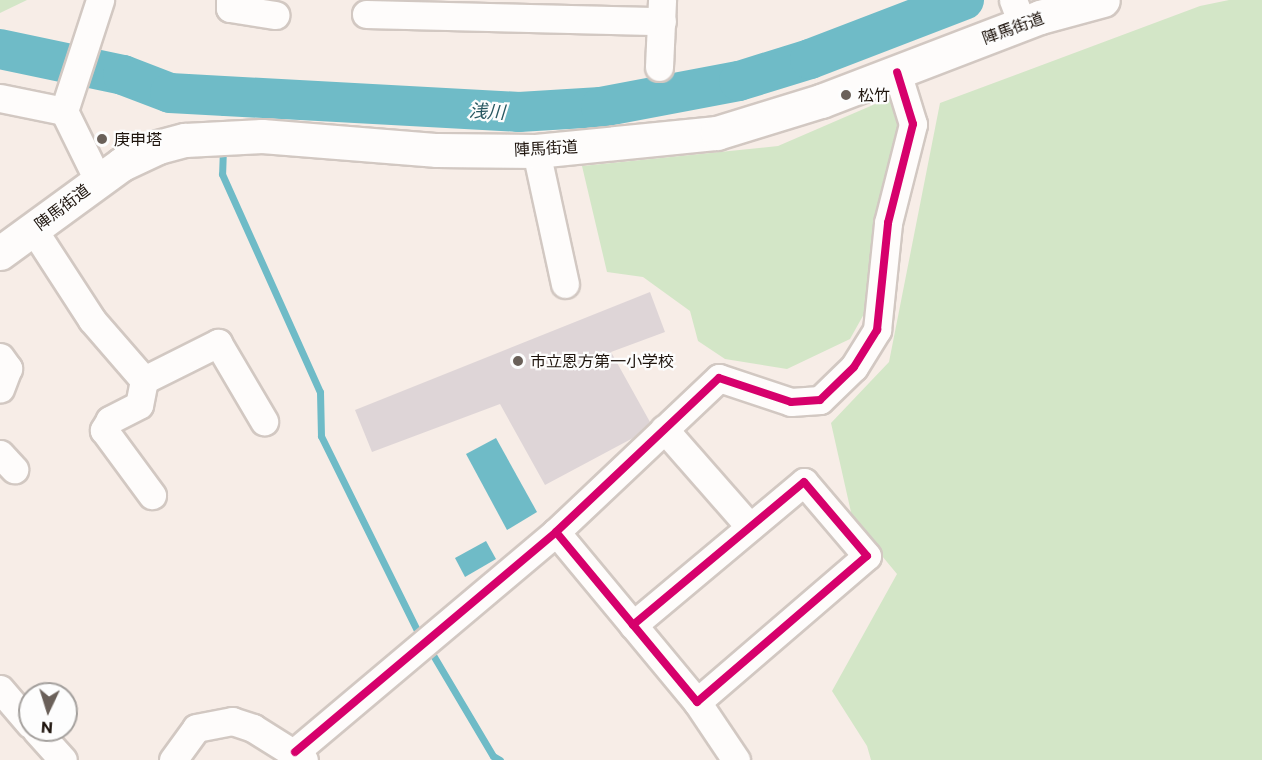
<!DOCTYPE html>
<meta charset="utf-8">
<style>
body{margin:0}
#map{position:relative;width:1262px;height:760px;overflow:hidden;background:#f7ede7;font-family:Commissioner,"Noto Sans JP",sans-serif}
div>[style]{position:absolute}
.green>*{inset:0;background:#d3e6c7}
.water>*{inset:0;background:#6fbbc7}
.stream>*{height:7px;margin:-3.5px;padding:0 3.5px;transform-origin:3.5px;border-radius:3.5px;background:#6fbbc7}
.river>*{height:40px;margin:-20px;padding:0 20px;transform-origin:20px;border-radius:20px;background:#6fbbc7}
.building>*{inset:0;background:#ded5d7}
.roads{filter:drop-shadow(2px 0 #d2c8c2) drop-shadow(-2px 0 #d2c8c2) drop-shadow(0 2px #d2c8c2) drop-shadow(0 -2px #d2c8c2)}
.minor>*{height:27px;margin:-13.5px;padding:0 13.5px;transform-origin:13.5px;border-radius:13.5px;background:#fefcfb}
.major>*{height:33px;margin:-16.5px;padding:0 16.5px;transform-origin:16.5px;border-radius:16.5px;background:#fefcfb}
.cycleway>*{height:8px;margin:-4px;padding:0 4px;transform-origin:4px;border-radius:4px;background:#d6006c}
.dots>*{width:16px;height:16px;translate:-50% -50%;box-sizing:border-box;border:3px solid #fdfdfd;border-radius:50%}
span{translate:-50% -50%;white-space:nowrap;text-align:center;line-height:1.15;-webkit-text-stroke:4.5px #fdfdfd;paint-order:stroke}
.street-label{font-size:16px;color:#1e140d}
.poi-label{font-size:16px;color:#1e140d}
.left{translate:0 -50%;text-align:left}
.water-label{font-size:18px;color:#285760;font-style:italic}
.north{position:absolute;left:18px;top:682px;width:60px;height:60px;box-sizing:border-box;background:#fdfdfd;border:2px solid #a4a09d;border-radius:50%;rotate:184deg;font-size:16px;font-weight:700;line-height:24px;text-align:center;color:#1e140d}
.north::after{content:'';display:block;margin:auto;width:21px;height:27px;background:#6a6059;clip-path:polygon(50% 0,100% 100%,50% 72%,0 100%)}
</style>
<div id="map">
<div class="green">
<i style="clip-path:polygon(0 0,27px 0,0 13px)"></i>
<i style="clip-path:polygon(1229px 0,1262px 0,1262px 760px,871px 760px,867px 746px,832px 691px,897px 574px,853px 521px,831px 423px,889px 362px,940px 103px,1200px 6px)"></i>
<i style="clip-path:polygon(896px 95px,903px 131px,869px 305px,850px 339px,787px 369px,725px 359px,698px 341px,690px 311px,643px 277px,607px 272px,582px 166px,778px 146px)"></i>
</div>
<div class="water">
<i style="clip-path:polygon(496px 438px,537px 512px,507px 530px,466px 454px)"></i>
<i style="clip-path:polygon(486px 541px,496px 559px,465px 577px,455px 558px)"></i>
</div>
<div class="stream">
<i style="left:223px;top:112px;width:17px;rotate:-87deg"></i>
<i style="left:223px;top:148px;width:26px;rotate:92deg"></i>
<i style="left:222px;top:174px;width:239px;rotate:65.8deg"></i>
<i style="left:320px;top:392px;width:44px;rotate:88.7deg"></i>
<i style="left:321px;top:436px;width:216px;rotate:63.7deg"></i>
<i style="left:433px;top:655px;width:117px;rotate:59.3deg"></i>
<i style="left:493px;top:756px;width:8px;rotate:30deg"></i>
</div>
<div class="river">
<i style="left:0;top:49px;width:126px;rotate:11.9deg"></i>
<i style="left:123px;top:75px;width:50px;rotate:21deg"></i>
<i style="left:170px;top:93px;width:350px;rotate:3.1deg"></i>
<i style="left:519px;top:112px;width:82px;rotate:-3.5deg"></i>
<i style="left:601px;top:107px;width:140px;rotate:-10.7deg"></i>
<i style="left:739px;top:81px;width:74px;rotate:-17.2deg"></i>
<i style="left:810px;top:59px;width:165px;rotate:-21deg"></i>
</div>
<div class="building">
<i style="clip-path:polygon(650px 292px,665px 332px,611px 352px,650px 422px,633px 438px,545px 485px,500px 404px,372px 452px,355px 410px)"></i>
</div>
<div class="roads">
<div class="minor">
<i style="left:230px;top:0;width:8px;rotate:90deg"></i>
<i style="left:230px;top:8px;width:46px;rotate:8.8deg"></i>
<i style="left:1013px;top:0;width:25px;rotate:69deg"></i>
<i style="left:366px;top:14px;width:296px;rotate:1.4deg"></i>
<i style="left:659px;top:67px;width:67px;rotate:-87.4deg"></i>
<i style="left:0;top:98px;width:65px;rotate:11.5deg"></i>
<i style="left:64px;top:111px;width:77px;rotate:63.8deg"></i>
<i style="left:64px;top:111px;width:117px;rotate:-72deg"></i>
<i style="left:536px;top:151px;width:136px;rotate:77.7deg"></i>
<i style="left:33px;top:229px;width:108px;rotate:57deg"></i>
<i style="left:92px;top:320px;width:79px;rotate:49.1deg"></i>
<i style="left:144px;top:380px;width:25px;rotate:101deg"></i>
<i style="left:139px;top:405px;width:33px;rotate:153deg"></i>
<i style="left:110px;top:420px;width:12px;rotate:121deg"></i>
<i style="left:104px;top:430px;width:81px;rotate:53.6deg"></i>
<i style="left:0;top:357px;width:14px;rotate:54deg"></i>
<i style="left:8px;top:368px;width:22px;rotate:111deg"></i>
<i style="left:144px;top:380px;width:83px;rotate:-26.6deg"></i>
<i style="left:218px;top:343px;width:91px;rotate:59.5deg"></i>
<i style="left:664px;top:429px;width:130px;rotate:48.7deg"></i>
<i style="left:0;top:454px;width:21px;rotate:47deg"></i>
<i style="left:556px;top:532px;width:221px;rotate:50.3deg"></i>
<i style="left:697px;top:702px;width:224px;rotate:-40.7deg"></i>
<i style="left:867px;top:556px;width:97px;rotate:-130.4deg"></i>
<i style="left:804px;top:482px;width:223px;rotate:140.1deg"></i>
<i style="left:0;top:689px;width:46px;rotate:49.4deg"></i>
<i style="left:697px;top:702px;width:70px;rotate:56.1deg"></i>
<i style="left:36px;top:730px;width:40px;rotate:48deg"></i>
<i style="left:295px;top:752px;width:341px;rotate:-40.1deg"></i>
<i style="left:556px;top:532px;width:224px;rotate:-43.4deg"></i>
<i style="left:719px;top:378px;width:76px;rotate:18.4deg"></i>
<i style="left:791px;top:402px;width:29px;rotate:-4deg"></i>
<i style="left:820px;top:400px;width:47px;rotate:-44.1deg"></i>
<i style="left:854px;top:367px;width:44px;rotate:-58.1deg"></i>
<i style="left:877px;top:330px;width:108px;rotate:-84.1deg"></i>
<i style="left:888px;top:223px;width:102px;rotate:-75.8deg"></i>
<i style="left:913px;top:124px;width:54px;rotate:-107.1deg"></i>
<i style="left:173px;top:760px;width:39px;rotate:-54deg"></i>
<i style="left:196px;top:728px;width:37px;rotate:-11deg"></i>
<i style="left:232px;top:721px;width:22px;rotate:18deg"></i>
<i style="left:253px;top:728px;width:60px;rotate:32.1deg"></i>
</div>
<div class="major">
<i style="left:0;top:253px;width:151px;rotate:-36.1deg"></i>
<i style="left:122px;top:164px;width:40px;rotate:-25deg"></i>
<i style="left:158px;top:147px;width:28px;rotate:-15deg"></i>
<i style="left:185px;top:140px;width:77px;rotate:-3deg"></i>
<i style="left:262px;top:136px;width:176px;rotate:4.6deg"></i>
<i style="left:437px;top:150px;width:99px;rotate:0.6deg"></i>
<i style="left:536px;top:151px;width:182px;rotate:-5.7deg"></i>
<i style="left:717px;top:133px;width:109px;rotate:-17.1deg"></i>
<i style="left:821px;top:101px;width:235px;rotate:-21deg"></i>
<i style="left:1040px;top:17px;width:65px;rotate:-15.1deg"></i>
</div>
</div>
<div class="cycleway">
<i style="left:556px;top:532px;width:221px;rotate:50.3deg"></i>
<i style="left:697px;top:702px;width:224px;rotate:-40.7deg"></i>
<i style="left:867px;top:556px;width:97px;rotate:-130.4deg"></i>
<i style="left:804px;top:482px;width:223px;rotate:140.1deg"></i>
<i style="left:295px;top:752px;width:341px;rotate:-40.1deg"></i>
<i style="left:556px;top:532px;width:224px;rotate:-43.4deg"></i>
<i style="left:719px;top:378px;width:76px;rotate:18.4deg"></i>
<i style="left:791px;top:402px;width:29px;rotate:-4deg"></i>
<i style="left:820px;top:400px;width:47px;rotate:-44.1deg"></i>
<i style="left:854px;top:367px;width:44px;rotate:-58.1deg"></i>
<i style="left:877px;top:330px;width:108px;rotate:-84.1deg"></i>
<i style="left:888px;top:223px;width:102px;rotate:-75.8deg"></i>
<i style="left:913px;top:124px;width:54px;rotate:-107.1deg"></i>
</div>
<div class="dots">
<i style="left:846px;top:95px;background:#6a6059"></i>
<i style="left:102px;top:139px;background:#6a6059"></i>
<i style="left:518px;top:361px;background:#6a6059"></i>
</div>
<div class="street-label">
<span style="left:1013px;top:28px;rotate:-20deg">陣馬街道</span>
<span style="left:546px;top:148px;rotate:-3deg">陣馬街道</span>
<span style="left:62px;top:207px;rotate:-37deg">陣馬街道</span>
</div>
<div class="poi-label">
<span class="left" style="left:858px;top:95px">松竹</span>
<span class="left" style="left:114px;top:139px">庚申塔</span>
<span class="left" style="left:530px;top:361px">市立恩方第一小学校</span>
</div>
<div class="water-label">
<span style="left:487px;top:111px;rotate:3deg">浅川</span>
</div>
<div class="north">N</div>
</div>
